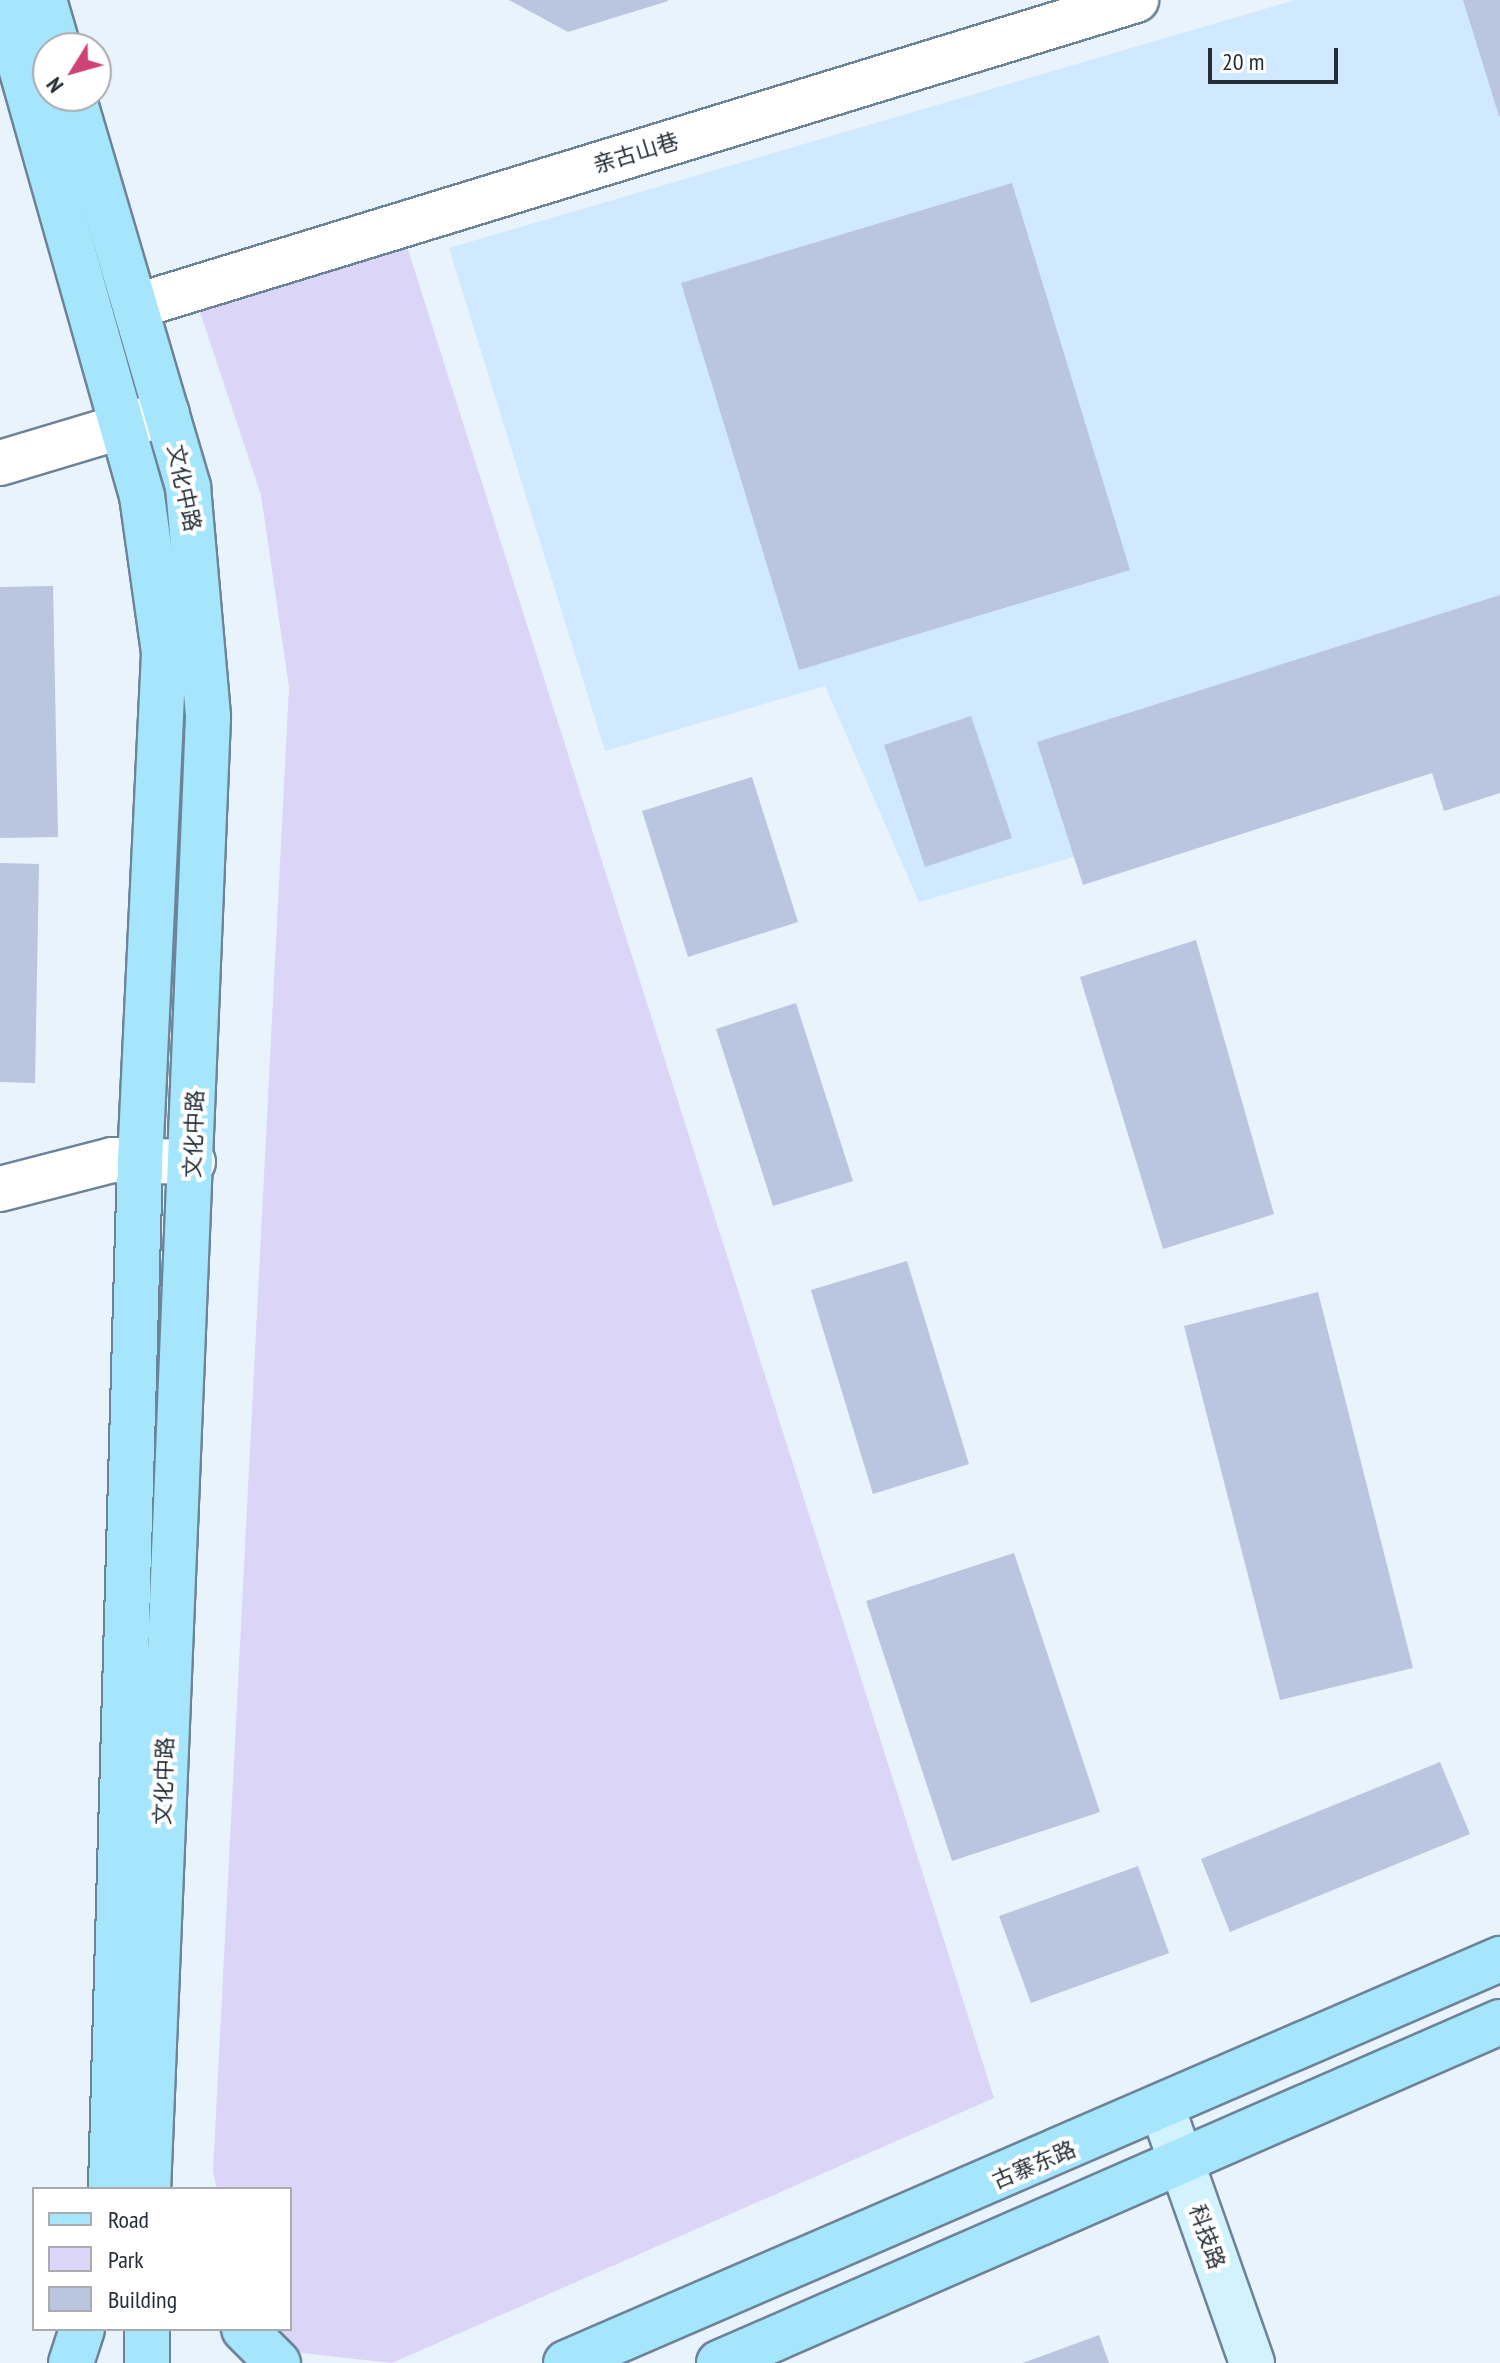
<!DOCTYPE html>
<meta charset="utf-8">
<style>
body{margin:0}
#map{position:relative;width:1500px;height:2363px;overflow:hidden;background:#e9f3fc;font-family:"PT Sans Narrow","Noto Sans SC",sans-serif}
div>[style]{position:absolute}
.built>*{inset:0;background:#d0e9ff}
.green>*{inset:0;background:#dbd6f7}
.building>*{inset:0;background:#bac5e0}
.roads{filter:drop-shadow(2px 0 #6d8398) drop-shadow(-2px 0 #6d8398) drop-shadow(0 2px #6d8398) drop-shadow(0 -2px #6d8398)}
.minor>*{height:44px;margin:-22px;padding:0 22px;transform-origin:22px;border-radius:22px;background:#fff}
.tertiary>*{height:44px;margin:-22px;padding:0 22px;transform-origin:22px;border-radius:22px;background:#fff}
.secondary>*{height:44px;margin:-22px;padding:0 22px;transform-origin:22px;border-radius:22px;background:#d2f3fe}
.primary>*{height:44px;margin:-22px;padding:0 22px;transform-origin:22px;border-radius:22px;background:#a6e6fc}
span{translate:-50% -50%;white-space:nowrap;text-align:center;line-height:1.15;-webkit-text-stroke:8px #fff;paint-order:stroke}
.street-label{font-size:22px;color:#252e37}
.legend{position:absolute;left:32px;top:2187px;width:260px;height:144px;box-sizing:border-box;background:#fff;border:2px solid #a8abaf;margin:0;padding:10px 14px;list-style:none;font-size:24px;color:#252e37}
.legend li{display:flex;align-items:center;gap:16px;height:40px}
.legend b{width:40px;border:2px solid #a8abaf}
.north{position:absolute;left:32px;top:32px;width:80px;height:80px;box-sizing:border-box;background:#fff;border:2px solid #a8abaf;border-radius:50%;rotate:233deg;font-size:22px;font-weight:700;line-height:32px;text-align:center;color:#252e37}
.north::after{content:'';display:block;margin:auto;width:28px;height:36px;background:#ce4275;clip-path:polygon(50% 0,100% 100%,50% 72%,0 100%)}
.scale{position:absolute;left:1208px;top:48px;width:130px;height:36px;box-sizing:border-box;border:4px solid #252e37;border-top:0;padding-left:10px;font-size:24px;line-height:28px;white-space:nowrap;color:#252e37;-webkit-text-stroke:6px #fff;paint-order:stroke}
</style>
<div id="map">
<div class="built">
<i style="clip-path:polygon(1295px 0,1500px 0,1500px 733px,919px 902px,825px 686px,605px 751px,449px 248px)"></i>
</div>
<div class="green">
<i style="clip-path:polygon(406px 243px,994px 2098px,392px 2363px,302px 2353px,276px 2329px,290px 2329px,290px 2189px,217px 2189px,213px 2172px,289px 687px,261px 495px,200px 312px)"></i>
</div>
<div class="building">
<i style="clip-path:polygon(509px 0,668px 0,668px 1px,568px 32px)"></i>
<i style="clip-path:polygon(1463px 0,1500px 0,1500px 116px,1499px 116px)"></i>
<i style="clip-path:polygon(1012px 183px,1130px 570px,799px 670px,681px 283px)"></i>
<i style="clip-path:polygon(53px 586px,58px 837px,0 838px,0 587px)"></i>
<i style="clip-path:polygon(1500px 595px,1500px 793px,1444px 811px,1432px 773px,1083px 885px,1037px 742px)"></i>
<i style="clip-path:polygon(971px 716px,1012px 838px,925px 867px,884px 745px)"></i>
<i style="clip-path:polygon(752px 777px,798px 922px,688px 957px,642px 811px)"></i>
<i style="clip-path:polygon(0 863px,39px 864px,35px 1083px,0 1082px)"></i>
<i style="clip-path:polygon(1196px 940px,1274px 1214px,1163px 1249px,1080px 977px)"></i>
<i style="clip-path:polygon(796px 1003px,853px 1181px,773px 1206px,716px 1029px)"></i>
<i style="clip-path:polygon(907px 1261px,969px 1464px,873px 1494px,811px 1290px)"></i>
<i style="clip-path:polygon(1318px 1292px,1413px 1668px,1280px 1700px,1184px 1326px)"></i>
<i style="clip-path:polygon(1014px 1553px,1100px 1812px,952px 1861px,866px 1601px)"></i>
<i style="clip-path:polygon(1440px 1762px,1470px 1834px,1230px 1932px,1201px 1859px)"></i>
<i style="clip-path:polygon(1138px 1866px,1169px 1953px,1031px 2003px,999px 1916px)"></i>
<i style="clip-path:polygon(1099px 2335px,1109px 2363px,1023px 2363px)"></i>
</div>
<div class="roads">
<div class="minor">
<i style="left:137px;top:306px;width:1045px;rotate:-17.03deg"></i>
<i style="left:0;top:1189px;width:116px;rotate:-14.5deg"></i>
<i style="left:112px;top:1160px;width:81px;rotate:1.4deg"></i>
</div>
<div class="tertiary">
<i style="left:0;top:463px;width:174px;rotate:-16.7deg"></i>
</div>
<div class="secondary">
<i style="left:1163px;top:2110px;width:268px;rotate:70.6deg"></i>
</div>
<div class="primary">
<i style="left:2px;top:0;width:515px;rotate:74.24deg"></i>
<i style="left:142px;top:496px;width:159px;rotate:82deg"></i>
<i style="left:164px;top:653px;width:509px;rotate:92.7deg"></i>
<i style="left:140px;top:1161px;width:1028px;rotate:91.62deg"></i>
<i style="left:44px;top:0;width:50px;rotate:73.7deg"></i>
<i style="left:73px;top:96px;width:408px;rotate:73.6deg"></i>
<i style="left:188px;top:487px;width:231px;rotate:85deg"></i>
<i style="left:208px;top:717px;width:1473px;rotate:92.33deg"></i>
<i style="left:244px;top:2329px;width:48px;rotate:45deg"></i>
<i style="left:71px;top:2363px;width:36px;rotate:-72deg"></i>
<i style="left:147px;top:2363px;width:34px;rotate:-90deg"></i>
<i style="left:566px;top:2363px;width:1018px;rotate:-23.39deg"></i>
<i style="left:719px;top:2363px;width:852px;rotate:-23.59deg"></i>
</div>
</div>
<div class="street-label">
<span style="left:636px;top:153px;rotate:-17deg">亲古山巷</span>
<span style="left:184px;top:488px;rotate:78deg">文化中路</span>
<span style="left:194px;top:1134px;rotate:-88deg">文化中路</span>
<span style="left:164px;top:1781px;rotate:-88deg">文化中路</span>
<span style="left:1034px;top:2165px;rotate:-23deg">古寨东路</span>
<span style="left:1207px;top:2237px;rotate:71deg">科技路</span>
</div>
<ul class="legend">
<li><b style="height:10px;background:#a6e6fc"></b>Road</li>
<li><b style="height:22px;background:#dbd6f7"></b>Park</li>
<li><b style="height:22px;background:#bac5e0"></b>Building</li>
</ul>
<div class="north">N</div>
<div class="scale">20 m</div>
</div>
